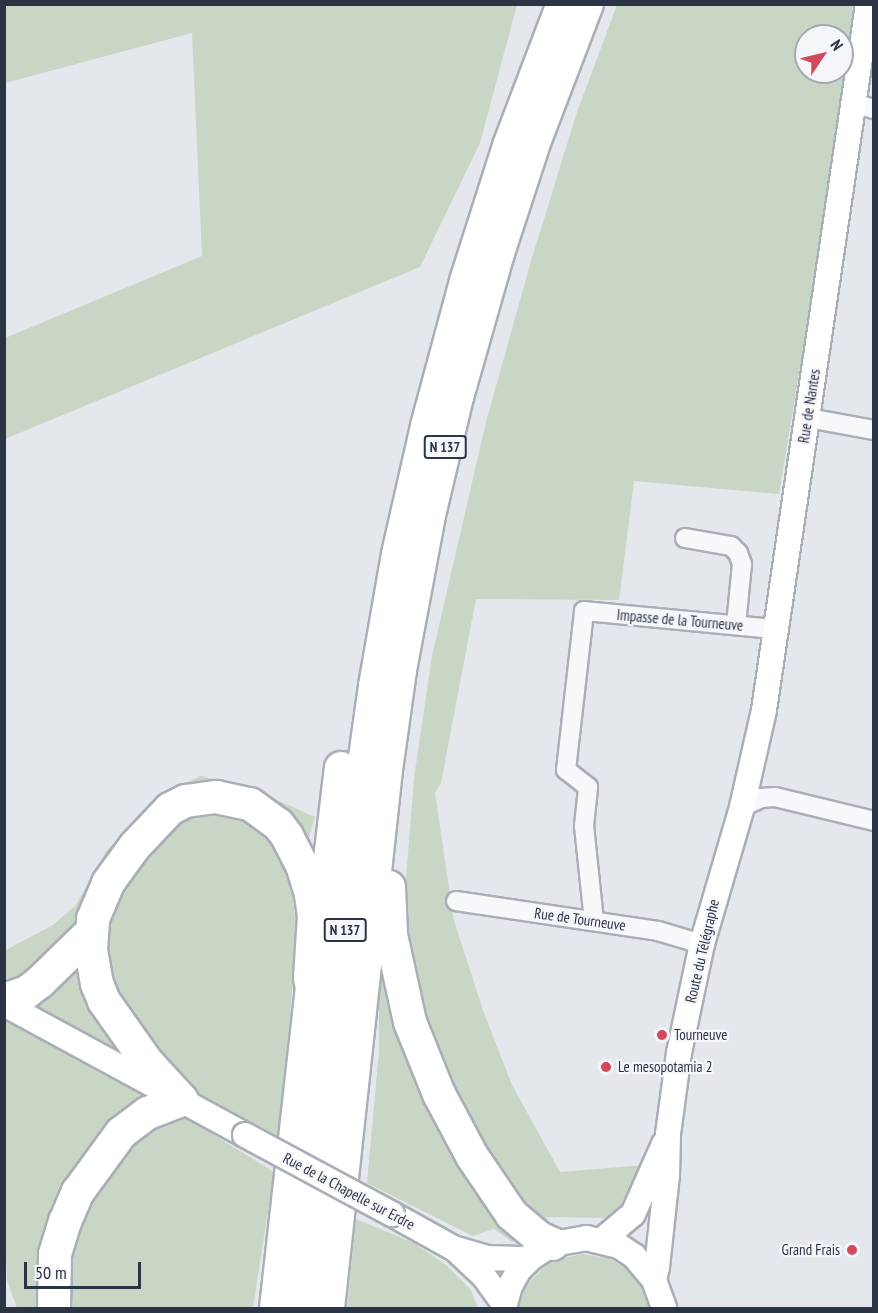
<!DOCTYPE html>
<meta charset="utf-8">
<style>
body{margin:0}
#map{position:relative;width:878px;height:1313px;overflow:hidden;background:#e4e7ec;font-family:"PT Sans Narrow",sans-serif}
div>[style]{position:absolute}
.green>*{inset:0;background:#c9d6c5}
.roads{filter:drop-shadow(2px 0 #a9aeb7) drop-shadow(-2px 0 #a9aeb7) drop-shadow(0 2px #a9aeb7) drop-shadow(0 -2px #a9aeb7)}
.street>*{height:18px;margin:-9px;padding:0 9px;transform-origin:9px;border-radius:9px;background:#f7f8fa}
.secondary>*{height:24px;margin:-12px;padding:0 12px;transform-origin:12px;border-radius:12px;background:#fff}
.highway>*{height:32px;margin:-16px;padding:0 16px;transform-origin:16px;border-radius:16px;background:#fff}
.bridges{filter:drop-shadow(2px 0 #a9aeb7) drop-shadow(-2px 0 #a9aeb7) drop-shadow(0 2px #a9aeb7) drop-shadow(0 -2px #a9aeb7)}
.secondary-bridge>*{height:24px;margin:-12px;padding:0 12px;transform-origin:12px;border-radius:12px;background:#fff}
.dots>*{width:16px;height:16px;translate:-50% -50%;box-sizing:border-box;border:3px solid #f4f6f9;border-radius:50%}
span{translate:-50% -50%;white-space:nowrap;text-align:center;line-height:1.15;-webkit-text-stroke:4.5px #f4f6f9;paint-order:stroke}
.shield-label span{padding:2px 4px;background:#f4f6f9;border:2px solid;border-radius:4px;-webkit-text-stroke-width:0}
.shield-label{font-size:14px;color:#2b3445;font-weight:700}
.street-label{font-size:15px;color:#2b3445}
.poi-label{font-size:15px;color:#2b3445}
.left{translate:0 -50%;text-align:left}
.right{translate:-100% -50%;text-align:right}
.frame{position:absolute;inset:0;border:6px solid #2b3445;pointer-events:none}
.north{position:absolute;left:794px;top:24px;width:60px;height:60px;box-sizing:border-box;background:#f4f6f9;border:2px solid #a4a8b1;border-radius:50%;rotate:55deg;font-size:16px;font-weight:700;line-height:24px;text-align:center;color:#2b3445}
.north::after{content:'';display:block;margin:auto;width:21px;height:27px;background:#d1495b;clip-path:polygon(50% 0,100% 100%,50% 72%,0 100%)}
.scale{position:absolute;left:24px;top:1262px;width:117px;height:27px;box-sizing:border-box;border:3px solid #2b3445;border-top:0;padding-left:8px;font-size:18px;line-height:21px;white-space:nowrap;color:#2b3445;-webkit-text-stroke:4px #f4f6f9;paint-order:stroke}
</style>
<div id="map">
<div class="green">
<i style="clip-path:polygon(5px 4px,517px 4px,517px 5px,480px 143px,420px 267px,5px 439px,5px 338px,202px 256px,192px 33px,5px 83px)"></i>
<i style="clip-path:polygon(evenodd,617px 5px,853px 5px,840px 126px,779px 494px,634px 481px,619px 600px,476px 599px,441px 783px,435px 793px,454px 921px,484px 1013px,512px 1085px,560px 1172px,645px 1165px,612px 1218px,547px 1217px,512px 1242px,494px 1229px,473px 1236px,367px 1183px,379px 1051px,379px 961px,404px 903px,414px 778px,432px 656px,486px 422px,531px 261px,577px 112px,617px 5px,806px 36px,842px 36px,842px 72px,806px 72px,806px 36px)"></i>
<i style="clip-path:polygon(201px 776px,255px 790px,315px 817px,292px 893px,297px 932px,280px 1137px,215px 1102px,209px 1132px,274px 1172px,253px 1308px,17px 1308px,7px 1280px,5px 1224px,4px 951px,53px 925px,76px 905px,106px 851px,163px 793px)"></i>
<i style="clip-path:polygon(356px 1219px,414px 1243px,446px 1265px,471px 1290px,478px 1308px,347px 1308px)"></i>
<i style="clip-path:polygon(582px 1254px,608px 1258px,632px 1272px,648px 1294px,652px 1308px,517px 1308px,525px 1287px,544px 1267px,555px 1260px)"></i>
</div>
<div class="roads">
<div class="street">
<i style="left:854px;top:103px;width:21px;rotate:17deg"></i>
<i style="left:808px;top:418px;width:67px;rotate:10.3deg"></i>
<i style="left:685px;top:538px;width:47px;rotate:9.9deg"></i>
<i style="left:731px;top:546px;width:10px;rotate:45deg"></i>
<i style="left:738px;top:553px;width:12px;rotate:70deg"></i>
<i style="left:742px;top:564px;width:61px;rotate:95.6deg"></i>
<i style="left:742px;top:807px;width:21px;rotate:-25deg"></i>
<i style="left:761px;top:798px;width:14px;rotate:-4deg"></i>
<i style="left:775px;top:797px;width:102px;rotate:13.6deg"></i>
<i style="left:456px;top:901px;width:204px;rotate:8.4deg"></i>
<i style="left:658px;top:931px;width:46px;rotate:16.5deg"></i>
<i style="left:594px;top:921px;width:96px;rotate:-96deg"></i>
<i style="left:584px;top:826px;width:39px;rotate:-84deg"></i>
<i style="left:588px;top:787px;width:28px;rotate:-142deg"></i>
<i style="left:566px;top:770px;width:160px;rotate:-83.5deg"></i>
<i style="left:584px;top:611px;width:192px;rotate:5.4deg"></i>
</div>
<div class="secondary">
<i style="left:4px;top:1004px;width:274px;rotate:28.5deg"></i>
<i style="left:392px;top:1214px;width:70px;rotate:29.1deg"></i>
<i style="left:453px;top:1248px;width:36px;rotate:16deg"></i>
<i style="left:488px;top:1258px;width:32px;rotate:2deg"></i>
<i style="left:520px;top:1259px;width:12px;rotate:-9deg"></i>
<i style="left:602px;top:1240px;width:40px;rotate:-40deg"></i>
<i style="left:633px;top:1214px;width:77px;rotate:-66.1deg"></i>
<i style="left:457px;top:1251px;width:35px;rotate:43deg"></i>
<i style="left:483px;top:1275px;width:36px;rotate:54deg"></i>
<i style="left:654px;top:1280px;width:13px;rotate:-77deg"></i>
<i style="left:657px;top:1267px;width:93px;rotate:-83.8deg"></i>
<i style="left:667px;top:1175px;width:41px;rotate:-88.6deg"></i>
<i style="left:668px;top:1134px;width:82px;rotate:-82.3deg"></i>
<i style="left:679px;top:1053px;width:111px;rotate:-78.1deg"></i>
<i style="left:702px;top:944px;width:143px;rotate:-73.7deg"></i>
<i style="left:742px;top:807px;width:99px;rotate:-77.2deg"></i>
<i style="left:764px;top:710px;width:714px;rotate:-81.62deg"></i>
<i style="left:504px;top:1308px;width:23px;rotate:-75deg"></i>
<i style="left:510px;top:1286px;width:18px;rotate:-61deg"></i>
<i style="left:519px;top:1270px;width:18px;rotate:-45deg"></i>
<i style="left:532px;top:1257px;width:25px;rotate:-32deg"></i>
<i style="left:553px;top:1244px;width:34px;rotate:-10deg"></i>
<i style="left:586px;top:1238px;width:34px;rotate:14deg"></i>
<i style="left:619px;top:1246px;width:18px;rotate:34deg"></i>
<i style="left:634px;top:1256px;width:31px;rotate:50deg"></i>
<i style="left:654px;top:1280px;width:30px;rotate:70deg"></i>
</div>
<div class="highway">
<i style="left:389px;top:887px;width:48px;rotate:87.6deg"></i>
<i style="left:391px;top:935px;width:89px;rotate:77.7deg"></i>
<i style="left:410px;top:1022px;width:78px;rotate:68.1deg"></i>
<i style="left:439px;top:1094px;width:70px;rotate:62deg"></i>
<i style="left:472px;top:1156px;width:71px;rotate:55.9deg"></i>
<i style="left:512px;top:1215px;width:35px;rotate:40deg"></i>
<i style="left:539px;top:1238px;width:15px;rotate:23deg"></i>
<i style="left:323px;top:918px;width:151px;rotate:-83.2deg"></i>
<i style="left:4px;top:1000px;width:24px;rotate:-19deg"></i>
<i style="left:27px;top:992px;width:16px;rotate:-38deg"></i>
<i style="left:40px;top:982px;width:71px;rotate:-44.4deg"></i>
<i style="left:54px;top:1308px;width:54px;rotate:-88.9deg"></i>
<i style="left:55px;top:1254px;width:34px;rotate:-73deg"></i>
<i style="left:65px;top:1222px;width:33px;rotate:-67deg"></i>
<i style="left:78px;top:1192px;width:73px;rotate:-53.9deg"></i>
<i style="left:121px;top:1133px;width:34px;rotate:-37deg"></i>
<i style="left:148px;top:1113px;width:36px;rotate:-21deg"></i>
<i style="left:182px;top:1100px;width:52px;rotate:-132.6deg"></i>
<i style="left:147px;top:1062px;width:75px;rotate:-125.2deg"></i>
<i style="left:104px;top:1001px;width:18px;rotate:-112deg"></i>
<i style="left:97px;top:984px;width:35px;rotate:-100deg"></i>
<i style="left:91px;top:950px;width:31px;rotate:-86deg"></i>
<i style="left:93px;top:919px;width:39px;rotate:-67deg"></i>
<i style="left:108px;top:883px;width:46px;rotate:-53.9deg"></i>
<i style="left:135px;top:846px;width:51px;rotate:-46.6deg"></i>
<i style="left:170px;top:809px;width:18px;rotate:-27deg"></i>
<i style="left:186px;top:801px;width:30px;rotate:-8deg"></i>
<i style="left:216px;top:797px;width:35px;rotate:12deg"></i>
<i style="left:250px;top:804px;width:34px;rotate:36deg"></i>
<i style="left:278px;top:824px;width:15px;rotate:53deg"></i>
<i style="left:287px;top:836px;width:36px;rotate:63deg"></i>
<i style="left:303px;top:868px;width:28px;rotate:73deg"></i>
<i style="left:311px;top:895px;width:21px;rotate:82deg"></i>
<i style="left:314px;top:916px;width:62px;rotate:93.7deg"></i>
<i style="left:310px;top:978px;width:10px;rotate:79deg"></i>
<i style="left:276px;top:1308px;width:322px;rotate:-83.6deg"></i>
<i style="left:312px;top:988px;width:21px;rotate:-73deg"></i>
<i style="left:305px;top:1308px;width:511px;rotate:-83.93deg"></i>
<i style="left:359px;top:800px;width:115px;rotate:-82deg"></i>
<i style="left:375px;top:686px;width:134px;rotate:-80.1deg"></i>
<i style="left:398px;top:554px;width:131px;rotate:-77.2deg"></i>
<i style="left:427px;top:426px;width:150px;rotate:-74.9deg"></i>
<i style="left:466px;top:281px;width:142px;rotate:-72.3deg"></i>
<i style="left:509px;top:146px;width:152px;rotate:-69.2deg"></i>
<i style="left:328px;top:1308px;width:541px;rotate:-83.85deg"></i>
<i style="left:386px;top:770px;width:101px;rotate:-82deg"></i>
<i style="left:400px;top:670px;width:158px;rotate:-79.4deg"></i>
<i style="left:429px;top:515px;width:121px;rotate:-76.7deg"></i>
<i style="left:457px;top:397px;width:150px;rotate:-74.1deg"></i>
<i style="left:498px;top:253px;width:119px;rotate:-71.9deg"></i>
<i style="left:535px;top:140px;width:146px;rotate:-69.1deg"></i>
</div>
</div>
<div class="bridges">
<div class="secondary-bridge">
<i style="left:245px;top:1135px;width:167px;rotate:28.3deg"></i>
</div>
</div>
<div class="dots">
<i style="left:662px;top:1035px;background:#d1495b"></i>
<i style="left:606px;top:1067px;background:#d1495b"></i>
<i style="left:852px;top:1250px;background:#d1495b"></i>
</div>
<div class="shield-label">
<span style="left:445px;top:447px">N 137</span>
<span style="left:345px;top:930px">N 137</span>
</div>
<div class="street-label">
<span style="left:809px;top:406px;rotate:-81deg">Rue de Nantes</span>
<span style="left:680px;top:620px;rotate:5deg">Impasse de la Tourneuve</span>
<span style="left:580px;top:919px;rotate:8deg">Rue de Tourneuve</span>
<span style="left:702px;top:951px;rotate:-77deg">Route du Télégraphe</span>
<span style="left:349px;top:1191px;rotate:28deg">Rue de la Chapelle sur Erdre</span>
</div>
<div class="poi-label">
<span class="left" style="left:674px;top:1035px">Tourneuve</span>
<span class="left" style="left:618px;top:1067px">Le mesopotamia 2</span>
<span class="right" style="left:840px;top:1250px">Grand Frais</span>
</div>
<div class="frame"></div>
<div class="north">N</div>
<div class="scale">50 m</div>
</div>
